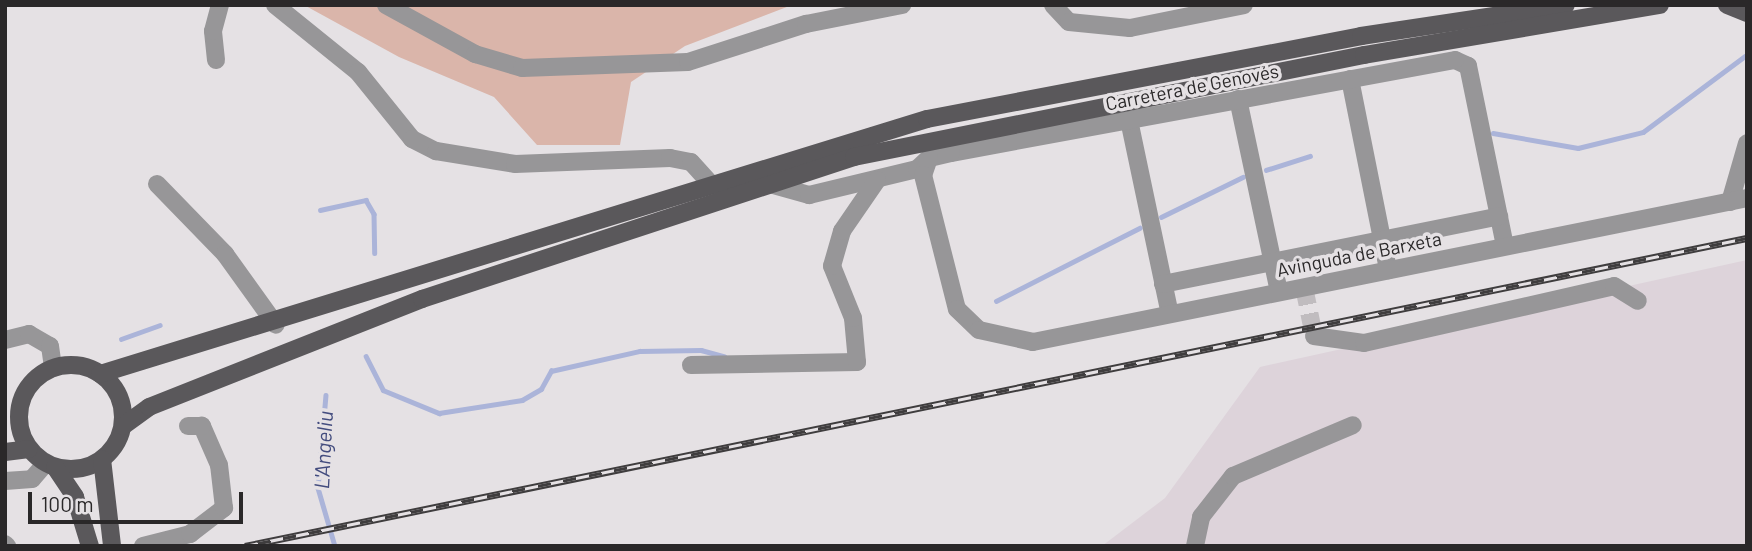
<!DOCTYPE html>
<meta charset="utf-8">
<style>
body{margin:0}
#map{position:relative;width:1752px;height:551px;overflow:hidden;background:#e5e1e4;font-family:Barlow,sans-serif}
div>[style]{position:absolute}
.built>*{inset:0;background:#ddd3da}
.green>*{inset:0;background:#dab5aa}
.stream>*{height:4.5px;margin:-2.25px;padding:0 2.25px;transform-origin:2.25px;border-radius:2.25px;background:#abb4d9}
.minor-tunnel>*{height:18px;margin-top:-9px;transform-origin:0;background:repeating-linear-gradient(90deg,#c0bcbf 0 18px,transparent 0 27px)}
.minor>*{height:18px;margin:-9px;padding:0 9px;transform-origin:9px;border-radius:9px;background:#979698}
.major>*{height:18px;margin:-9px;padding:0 9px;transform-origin:9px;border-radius:9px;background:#5a585b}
.major>.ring{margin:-9px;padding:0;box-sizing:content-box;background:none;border:18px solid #5a585b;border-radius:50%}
.rail>*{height:7px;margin-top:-3.5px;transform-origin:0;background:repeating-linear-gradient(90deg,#e5e1e4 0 13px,#3f3d3e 0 26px);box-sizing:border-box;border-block:2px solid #3f3d3e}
span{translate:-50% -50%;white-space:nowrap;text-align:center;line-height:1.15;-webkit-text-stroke:7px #e5e1e4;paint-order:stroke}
.street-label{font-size:19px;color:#2a2829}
.water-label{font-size:21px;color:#434c7e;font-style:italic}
.frame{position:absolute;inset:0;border:7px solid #2a2829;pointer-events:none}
.scale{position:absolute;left:28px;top:492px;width:215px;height:32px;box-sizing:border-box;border:4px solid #2a2829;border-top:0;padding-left:9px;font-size:21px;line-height:24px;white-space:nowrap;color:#2a2829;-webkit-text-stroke:5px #e5e1e4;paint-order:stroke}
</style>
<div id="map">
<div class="built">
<i style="clip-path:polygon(1747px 260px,1747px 546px,1102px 546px,1165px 498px,1260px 367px)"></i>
</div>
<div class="green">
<i style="clip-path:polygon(304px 5px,792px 5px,685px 46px,631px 82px,620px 145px,537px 145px,494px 97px,399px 57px)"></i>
</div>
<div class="stream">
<i style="left:1493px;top:133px;width:86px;rotate:10deg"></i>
<i style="left:1578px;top:148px;width:67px;rotate:-13.8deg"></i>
<i style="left:1643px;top:132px;width:127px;rotate:-36.7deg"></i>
<i style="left:1266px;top:170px;width:46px;rotate:-17.7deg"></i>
<i style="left:320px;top:210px;width:47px;rotate:-12.3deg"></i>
<i style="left:366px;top:200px;width:16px;rotate:60deg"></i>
<i style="left:374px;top:214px;width:39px;rotate:89deg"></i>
<i style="left:1161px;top:217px;width:91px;rotate:-26deg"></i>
<i style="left:996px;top:301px;width:161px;rotate:-27deg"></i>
<i style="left:121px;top:339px;width:41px;rotate:-19.7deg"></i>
<i style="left:366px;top:356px;width:38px;rotate:63deg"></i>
<i style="left:383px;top:390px;width:61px;rotate:22.3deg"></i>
<i style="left:439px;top:413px;width:84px;rotate:-8.9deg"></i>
<i style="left:522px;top:400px;width:22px;rotate:-30deg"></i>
<i style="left:541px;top:389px;width:21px;rotate:-61deg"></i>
<i style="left:551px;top:371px;width:91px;rotate:-12.7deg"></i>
<i style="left:640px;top:351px;width:61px;rotate:-0.9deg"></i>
<i style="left:701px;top:350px;width:24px;rotate:15deg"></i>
<i style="left:326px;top:395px;width:93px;rotate:94.9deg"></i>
<i style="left:318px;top:488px;width:60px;rotate:73.7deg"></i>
</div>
<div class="minor-tunnel">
<i style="left:1304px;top:287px;width:50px;rotate:78.5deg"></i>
</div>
<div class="minor">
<i style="left:275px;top:5px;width:107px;rotate:38.9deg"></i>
<i style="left:358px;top:72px;width:86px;rotate:51.1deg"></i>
<i style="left:412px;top:139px;width:27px;rotate:27deg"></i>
<i style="left:436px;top:151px;width:80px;rotate:9.3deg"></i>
<i style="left:515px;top:164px;width:155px;rotate:-2.2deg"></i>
<i style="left:670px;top:158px;width:21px;rotate:11deg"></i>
<i style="left:691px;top:162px;width:28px;rotate:48deg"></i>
<i style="left:386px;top:5px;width:102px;rotate:28.8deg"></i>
<i style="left:475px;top:54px;width:49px;rotate:16.6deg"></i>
<i style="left:522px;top:68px;width:166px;rotate:-2.1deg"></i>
<i style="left:688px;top:62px;width:124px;rotate:-17.9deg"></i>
<i style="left:806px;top:24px;width:98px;rotate:-11.2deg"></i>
<i style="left:1053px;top:5px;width:23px;rotate:47deg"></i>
<i style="left:1069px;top:22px;width:61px;rotate:5.6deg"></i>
<i style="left:1130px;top:28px;width:116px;rotate:-11.4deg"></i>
<i style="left:216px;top:60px;width:29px;rotate:-96deg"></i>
<i style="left:213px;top:31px;width:27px;rotate:-75deg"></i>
<i style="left:1350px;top:79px;width:195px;rotate:78.7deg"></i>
<i style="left:1238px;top:99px;width:197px;rotate:78deg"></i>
<i style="left:1129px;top:120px;width:198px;rotate:78.1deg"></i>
<i style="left:157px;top:184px;width:98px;rotate:45.8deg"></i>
<i style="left:225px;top:254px;width:87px;rotate:54.3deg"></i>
<i style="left:770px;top:184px;width:41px;rotate:15.8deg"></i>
<i style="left:809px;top:195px;width:111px;rotate:-13.5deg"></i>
<i style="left:917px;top:169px;width:16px;rotate:-43deg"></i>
<i style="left:1730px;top:202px;width:61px;rotate:-73.9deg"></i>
<i style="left:1505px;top:246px;width:184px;rotate:-101.6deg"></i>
<i style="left:1468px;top:66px;width:14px;rotate:-155deg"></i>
<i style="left:1455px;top:60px;width:513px;rotate:169.55deg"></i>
<i style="left:951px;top:153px;width:23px;rotate:167deg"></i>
<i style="left:929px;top:158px;width:18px;rotate:109deg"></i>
<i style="left:923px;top:175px;width:138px;rotate:75.8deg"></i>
<i style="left:957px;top:309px;width:30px;rotate:44deg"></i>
<i style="left:979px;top:330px;width:55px;rotate:12.5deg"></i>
<i style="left:1033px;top:342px;width:728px;rotate:-11.4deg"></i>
<i style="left:1163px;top:284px;width:343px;rotate:-11.4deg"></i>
<i style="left:1314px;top:336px;width:50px;rotate:8deg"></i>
<i style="left:1364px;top:343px;width:256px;rotate:-12.8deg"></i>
<i style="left:1614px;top:286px;width:28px;rotate:32deg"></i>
<i style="left:5px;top:340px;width:25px;rotate:-14deg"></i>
<i style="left:29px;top:334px;width:24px;rotate:30deg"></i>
<i style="left:50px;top:346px;width:22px;rotate:82deg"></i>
<i style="left:691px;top:365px;width:166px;rotate:-1deg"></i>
<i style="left:857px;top:362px;width:44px;rotate:-95.2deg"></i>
<i style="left:853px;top:318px;width:56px;rotate:-112deg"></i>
<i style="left:832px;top:266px;width:36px;rotate:-74deg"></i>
<i style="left:842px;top:231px;width:62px;rotate:-55.5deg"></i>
<i style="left:5px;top:481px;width:27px;rotate:-4deg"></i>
<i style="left:32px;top:479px;width:21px;rotate:-49deg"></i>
<i style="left:5px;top:544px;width:3px;rotate:45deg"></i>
<i style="left:143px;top:546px;width:49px;rotate:-14.3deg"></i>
<i style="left:190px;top:534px;width:43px;rotate:-37.4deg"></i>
<i style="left:224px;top:508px;width:43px;rotate:-96.6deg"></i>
<i style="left:219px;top:465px;width:43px;rotate:-113.6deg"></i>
<i style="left:202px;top:426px;width:14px;rotate:180deg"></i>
<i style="left:1195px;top:546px;width:30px;rotate:-78deg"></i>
<i style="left:1201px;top:517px;width:52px;rotate:-52deg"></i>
<i style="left:1233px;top:476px;width:130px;rotate:-23deg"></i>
</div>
<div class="major">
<i style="left:1727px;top:5px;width:22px;rotate:22deg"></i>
<i class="ring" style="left:19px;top:365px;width:86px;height:86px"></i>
<i style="left:100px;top:374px;width:865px;rotate:-17.14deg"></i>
<i style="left:927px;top:119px;width:442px;rotate:-10.8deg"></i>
<i style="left:1361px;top:36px;width:207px;rotate:-8.6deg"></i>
<i style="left:123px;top:426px;width:32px;rotate:-36deg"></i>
<i style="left:149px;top:407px;width:294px;rotate:-21.6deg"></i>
<i style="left:422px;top:299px;width:455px;rotate:-18.2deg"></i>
<i style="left:854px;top:157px;width:520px;rotate:-11.31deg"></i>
<i style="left:1364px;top:55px;width:300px;rotate:-9.6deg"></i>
<i style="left:5px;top:452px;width:24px;rotate:-7deg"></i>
<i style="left:102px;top:459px;width:88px;rotate:83.4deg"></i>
<i style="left:55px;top:467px;width:36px;rotate:56deg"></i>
<i style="left:75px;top:497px;width:51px;rotate:73deg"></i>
</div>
<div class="rail">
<i style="left:245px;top:546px;width:1533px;rotate:-11.59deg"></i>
</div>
<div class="street-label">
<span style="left:1192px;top:87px;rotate:-11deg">Carretera de Genovés</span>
<span style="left:1359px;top:254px;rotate:-11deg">Avinguda de Barxeta</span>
</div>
<div class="water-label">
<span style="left:323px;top:450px;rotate:-87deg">L'Angeliu</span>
</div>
<div class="frame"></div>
<div class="scale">100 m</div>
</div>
